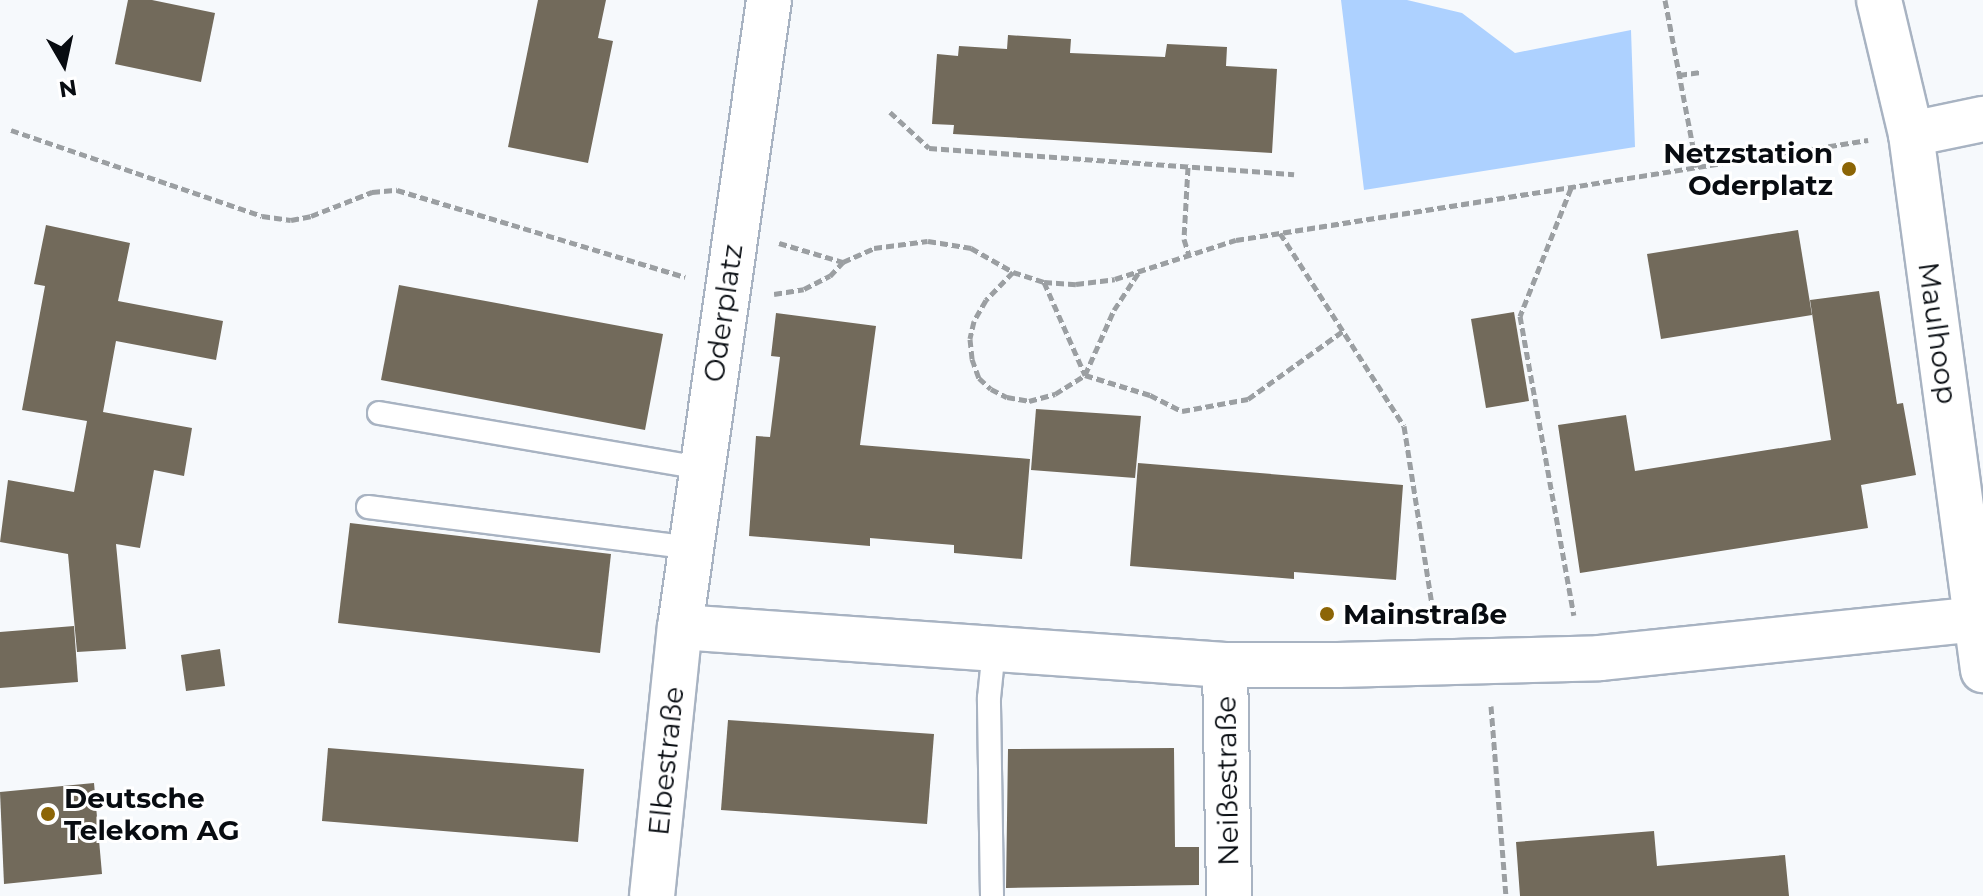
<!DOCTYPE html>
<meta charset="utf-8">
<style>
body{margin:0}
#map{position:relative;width:1983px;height:896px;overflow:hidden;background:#f6f9fc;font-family:Montserrat,sans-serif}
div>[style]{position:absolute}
.green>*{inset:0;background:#add1ff}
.building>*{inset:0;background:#726a5b}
.path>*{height:5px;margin-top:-2.5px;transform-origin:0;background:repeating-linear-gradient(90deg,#9b9fa2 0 8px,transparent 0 12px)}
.roads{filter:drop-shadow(2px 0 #a8b3c2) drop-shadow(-2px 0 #a8b3c2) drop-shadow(0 2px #a8b3c2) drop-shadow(0 -2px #a8b3c2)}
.service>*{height:22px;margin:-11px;padding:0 11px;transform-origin:11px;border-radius:11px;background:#fff}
.minor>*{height:44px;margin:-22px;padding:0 22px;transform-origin:22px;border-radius:22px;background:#fff}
.dots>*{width:22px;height:22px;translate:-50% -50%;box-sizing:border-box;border:4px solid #fff;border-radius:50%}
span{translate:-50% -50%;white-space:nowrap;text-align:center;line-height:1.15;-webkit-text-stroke:6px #fff;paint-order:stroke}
.poi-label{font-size:28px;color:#080c11;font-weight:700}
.right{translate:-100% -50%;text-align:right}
.left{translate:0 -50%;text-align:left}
.street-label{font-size:28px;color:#080c11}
.north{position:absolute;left:24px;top:24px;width:80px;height:80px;-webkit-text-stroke:6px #fff;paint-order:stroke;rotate:171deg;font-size:22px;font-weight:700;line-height:32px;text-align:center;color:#080c11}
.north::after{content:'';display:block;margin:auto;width:28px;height:36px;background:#080c11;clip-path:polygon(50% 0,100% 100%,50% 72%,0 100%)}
</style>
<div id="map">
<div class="green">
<i style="clip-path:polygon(1341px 0,1407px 0,1462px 13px,1515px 53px,1631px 30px,1635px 147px,1364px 190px)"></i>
</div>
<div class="building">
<i style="clip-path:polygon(128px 0,152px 0,215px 13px,201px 82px,115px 64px)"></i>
<i style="clip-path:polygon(538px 0,606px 0,598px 38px,613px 41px,588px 163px,508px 147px)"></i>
<i style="clip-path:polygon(1008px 35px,1071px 39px,1070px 53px,1165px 57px,1167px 44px,1227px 47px,1226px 66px,1277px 69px,1272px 153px,953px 134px,954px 125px,932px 124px,937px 54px,958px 56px,959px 46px,1007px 49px)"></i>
<i style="clip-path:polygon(46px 225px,130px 243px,118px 301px,223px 321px,216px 360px,116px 341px,103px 412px,192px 428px,184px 476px,154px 470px,140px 548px,116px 544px,126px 649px,77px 652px,68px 554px,0 542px,8px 480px,74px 492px,87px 421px,22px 410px,45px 286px,34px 284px)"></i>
<i style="clip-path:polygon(1798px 230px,1812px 315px,1661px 339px,1647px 254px)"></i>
<i style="clip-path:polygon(399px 285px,663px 334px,645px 430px,381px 380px)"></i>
<i style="clip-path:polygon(1879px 291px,1897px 404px,1903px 403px,1916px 475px,1861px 485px,1868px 528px,1580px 573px,1558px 425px,1626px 415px,1635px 471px,1831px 440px,1810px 300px)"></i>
<i style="clip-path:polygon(1514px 312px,1529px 401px,1486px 408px,1471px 319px)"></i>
<i style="clip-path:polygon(776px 313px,876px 326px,860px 445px,1030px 459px,1022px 559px,954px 553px,954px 545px,870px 538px,870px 546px,749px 536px,756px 436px,770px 437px,780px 357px,771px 356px)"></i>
<i style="clip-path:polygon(1036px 409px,1141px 416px,1135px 478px,1031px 470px)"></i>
<i style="clip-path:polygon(1138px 463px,1403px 485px,1396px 580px,1294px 572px,1294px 579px,1130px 566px)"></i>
<i style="clip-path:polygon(350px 523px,611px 554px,600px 653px,338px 623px)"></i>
<i style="clip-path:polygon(74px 626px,78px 682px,0 688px,0 632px)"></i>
<i style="clip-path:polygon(220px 649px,225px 686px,186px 691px,181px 655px)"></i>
<i style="clip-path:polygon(728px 720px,934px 734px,927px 824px,721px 810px)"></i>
<i style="clip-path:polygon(328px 748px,584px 769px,578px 842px,322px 821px)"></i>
<i style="clip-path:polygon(1174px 748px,1175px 847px,1199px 847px,1199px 885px,1006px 888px,1008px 749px)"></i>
<i style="clip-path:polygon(94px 783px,102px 874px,4px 884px,0 792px)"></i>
<i style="clip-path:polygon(1654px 831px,1657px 866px,1785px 855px,1789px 896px,1520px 896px,1516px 842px)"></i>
</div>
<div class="path">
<i style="left:1665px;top:0;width:170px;rotate:79.2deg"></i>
<i style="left:1679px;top:75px;width:22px;rotate:-8deg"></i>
<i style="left:890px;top:112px;width:53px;rotate:42.7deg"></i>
<i style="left:929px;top:148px;width:366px;rotate:4.1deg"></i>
<i style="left:11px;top:130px;width:265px;rotate:18.9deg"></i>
<i style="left:262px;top:216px;width:29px;rotate:8deg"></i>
<i style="left:291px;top:220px;width:20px;rotate:-11deg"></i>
<i style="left:311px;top:216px;width:66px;rotate:-21.5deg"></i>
<i style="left:372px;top:192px;width:25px;rotate:-5deg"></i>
<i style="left:397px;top:190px;width:301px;rotate:16.8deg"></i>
<i style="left:1188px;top:167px;width:72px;rotate:93.2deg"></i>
<i style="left:1184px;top:239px;width:17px;rotate:73deg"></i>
<i style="left:1571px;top:188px;width:138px;rotate:111.7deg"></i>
<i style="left:1520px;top:316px;width:304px;rotate:79.8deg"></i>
<i style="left:1280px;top:233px;width:229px;rotate:57.3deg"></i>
<i style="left:1404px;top:426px;width:193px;rotate:81.1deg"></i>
<i style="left:779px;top:243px;width:67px;rotate:16.5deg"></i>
<i style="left:1013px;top:272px;width:39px;rotate:134deg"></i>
<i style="left:986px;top:300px;width:24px;rotate:120deg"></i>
<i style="left:974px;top:321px;width:18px;rotate:103deg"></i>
<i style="left:970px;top:339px;width:20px;rotate:84deg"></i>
<i style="left:972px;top:359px;width:20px;rotate:70deg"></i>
<i style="left:979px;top:378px;width:16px;rotate:43deg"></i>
<i style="left:991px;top:389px;width:18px;rotate:27deg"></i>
<i style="left:1007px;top:397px;width:22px;rotate:10deg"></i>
<i style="left:1029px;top:401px;width:27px;rotate:-15deg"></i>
<i style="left:1055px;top:394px;width:36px;rotate:-32deg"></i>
<i style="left:1085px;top:375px;width:71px;rotate:-66deg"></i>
<i style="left:1114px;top:310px;width:45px;rotate:-56.7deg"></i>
<i style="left:1044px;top:282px;width:102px;rotate:66.2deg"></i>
<i style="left:1085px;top:375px;width:68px;rotate:17.1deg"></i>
<i style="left:1150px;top:395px;width:36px;rotate:27deg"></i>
<i style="left:1182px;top:411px;width:67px;rotate:-10.3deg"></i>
<i style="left:1248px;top:399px;width:117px;rotate:-35.6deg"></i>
<i style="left:774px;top:294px;width:30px;rotate:-9deg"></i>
<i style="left:804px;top:289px;width:29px;rotate:-27deg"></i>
<i style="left:830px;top:276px;width:19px;rotate:-47deg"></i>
<i style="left:843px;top:262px;width:34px;rotate:-24deg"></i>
<i style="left:874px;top:248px;width:54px;rotate:-7.4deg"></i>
<i style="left:928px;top:241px;width:44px;rotate:9.2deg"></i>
<i style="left:971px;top:248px;width:48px;rotate:29.7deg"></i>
<i style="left:1013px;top:272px;width:33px;rotate:18deg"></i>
<i style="left:1044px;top:282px;width:32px;rotate:4deg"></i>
<i style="left:1076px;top:284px;width:39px;rotate:-7deg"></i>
<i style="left:1115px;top:279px;width:127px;rotate:-17.9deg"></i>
<i style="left:1236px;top:240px;width:640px;rotate:-8.99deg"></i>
<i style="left:1491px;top:706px;width:191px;rotate:85.5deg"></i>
</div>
<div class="roads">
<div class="service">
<i style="left:379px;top:413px;width:328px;rotate:9.7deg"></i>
<i style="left:368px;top:507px;width:326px;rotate:7.2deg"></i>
<i style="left:992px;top:896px;width:198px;rotate:-90.9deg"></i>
<i style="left:989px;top:698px;width:49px;rotate:-84.2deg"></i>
</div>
<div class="minor">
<i style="left:1879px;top:0;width:138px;rotate:76.6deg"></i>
<i style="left:1911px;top:134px;width:541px;rotate:82.35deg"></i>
<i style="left:1911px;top:134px;width:74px;rotate:-11.8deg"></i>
<i style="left:680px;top:627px;width:546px;rotate:3.99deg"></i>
<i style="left:1225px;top:665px;width:113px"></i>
<i style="left:1338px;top:665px;width:262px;rotate:-1.5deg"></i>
<i style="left:1600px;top:658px;width:379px;rotate:-5.9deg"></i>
<i style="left:1225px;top:665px;width:231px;rotate:89deg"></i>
<i style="left:652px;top:896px;width:270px;rotate:-84.1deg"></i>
<i style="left:680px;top:627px;width:633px;rotate:-81.92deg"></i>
</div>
</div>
<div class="dots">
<i style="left:1849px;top:169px;background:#8c6506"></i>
<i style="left:1327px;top:614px;background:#8c6506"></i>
<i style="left:48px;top:814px;background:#8c6506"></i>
</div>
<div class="poi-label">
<span class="right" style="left:1833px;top:169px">Netzstation<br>Oderplatz</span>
<span class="left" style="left:1343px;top:614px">Mainstraße</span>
<span class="left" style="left:64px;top:814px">Deutsche<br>Telekom AG</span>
</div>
<div class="street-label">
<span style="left:723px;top:313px;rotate:-82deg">Oderplatz</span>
<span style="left:1938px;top:333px;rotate:82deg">Maulhoop</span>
<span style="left:666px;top:761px;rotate:-84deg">Elbestraße</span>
<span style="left:1227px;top:781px;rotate:-91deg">Neißestraße</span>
</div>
<div class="north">N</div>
</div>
